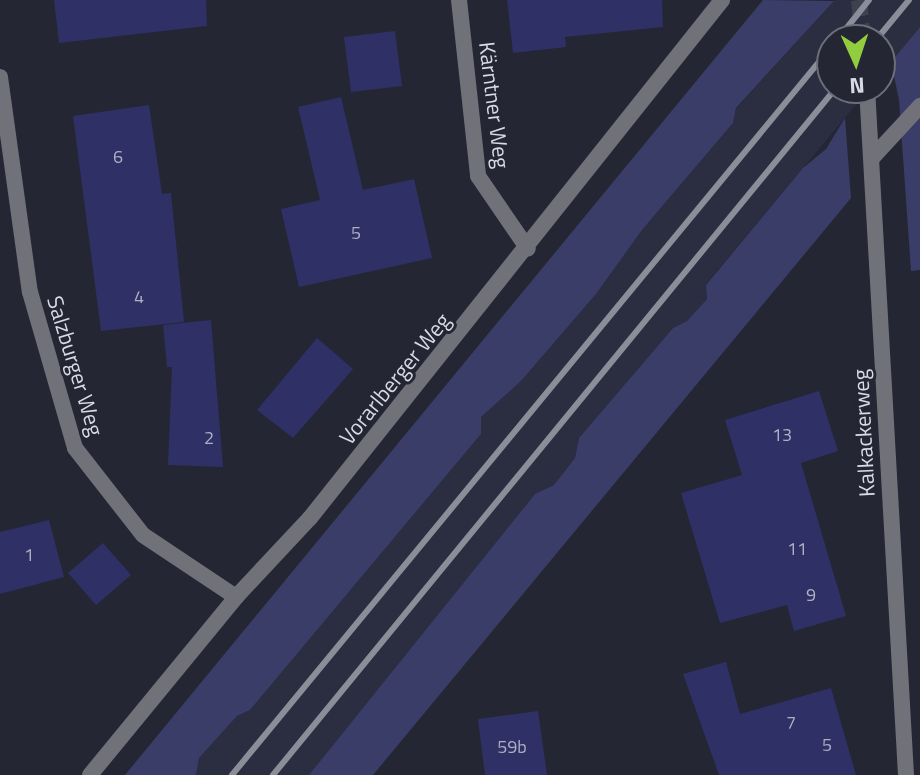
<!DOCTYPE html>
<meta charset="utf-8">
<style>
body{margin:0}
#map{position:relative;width:920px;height:775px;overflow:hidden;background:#242634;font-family:"Titillium Web",sans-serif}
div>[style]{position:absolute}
.built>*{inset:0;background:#2b2d41}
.green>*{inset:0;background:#3a3d68}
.building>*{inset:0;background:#2f3065}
.minor-tunnel>*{height:16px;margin-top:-8px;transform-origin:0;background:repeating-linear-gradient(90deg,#3f414e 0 16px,transparent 0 24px)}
.service>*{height:16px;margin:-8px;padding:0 8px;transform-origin:8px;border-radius:8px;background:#707179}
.minor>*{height:16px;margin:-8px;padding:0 8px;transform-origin:8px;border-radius:8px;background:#707179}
.rail>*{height:6px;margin:-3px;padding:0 3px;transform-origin:3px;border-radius:3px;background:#8b8d99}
span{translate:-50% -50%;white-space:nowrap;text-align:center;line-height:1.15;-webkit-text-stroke:6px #242634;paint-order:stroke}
.number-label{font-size:18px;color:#aeb0c4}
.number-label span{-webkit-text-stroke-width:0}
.street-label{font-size:22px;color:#d9dae4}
.north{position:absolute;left:816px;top:24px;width:80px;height:80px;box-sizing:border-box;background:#242634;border:2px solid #6c6e7a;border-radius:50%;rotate:177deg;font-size:22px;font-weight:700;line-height:32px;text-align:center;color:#d9dae4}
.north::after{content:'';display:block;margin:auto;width:28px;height:36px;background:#91cd3f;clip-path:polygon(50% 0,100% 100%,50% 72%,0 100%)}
</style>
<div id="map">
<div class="built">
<i style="clip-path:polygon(835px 0,920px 0,920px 27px,880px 76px,880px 40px,832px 40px,832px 88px,870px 88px,706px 284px,707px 299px,687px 321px,673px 328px,579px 438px,575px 458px,554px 485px,535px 494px,309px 775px,196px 775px,199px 758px,237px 716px,250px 710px,481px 434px,481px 417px,521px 381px,596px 294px,642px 230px,733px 123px,736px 109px)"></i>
</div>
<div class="green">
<i style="clip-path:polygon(763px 0,834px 1px,736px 108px,733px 123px,642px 230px,596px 294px,521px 381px,481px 417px,481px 434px,250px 710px,237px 716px,199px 758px,196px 775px,125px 775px)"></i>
<i style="clip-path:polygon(920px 27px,920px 270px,911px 271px,899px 100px,891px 62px)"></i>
<i style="clip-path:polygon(845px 118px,851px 198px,373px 775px,309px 775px,535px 494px,554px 485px,575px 458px,579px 438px,673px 328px,687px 321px,707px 299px,706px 285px,803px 168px,826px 149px)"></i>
</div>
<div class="building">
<i style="clip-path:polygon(54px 0,206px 0,207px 26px,59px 43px)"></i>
<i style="clip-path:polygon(507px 0,662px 0,663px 27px,565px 37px,566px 47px,513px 53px)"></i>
<i style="clip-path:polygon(395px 31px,402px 86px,351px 92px,344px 37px)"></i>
<i style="clip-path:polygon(341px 97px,363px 190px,414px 179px,432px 258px,299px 287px,281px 209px,320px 200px,298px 107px)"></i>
<i style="clip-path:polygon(149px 105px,162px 194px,171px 193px,184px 322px,101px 331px,73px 116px)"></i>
<i style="clip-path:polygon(211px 320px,223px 467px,168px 465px,172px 367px,167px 367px,163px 325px)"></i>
<i style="clip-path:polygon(317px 338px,353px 369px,293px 438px,257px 410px)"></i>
<i style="clip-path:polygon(819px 391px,838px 451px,801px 463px,846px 616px,794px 631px,787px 605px,720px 623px,681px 493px,742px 475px,725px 420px)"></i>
<i style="clip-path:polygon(49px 520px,64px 577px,0 594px,0 532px)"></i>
<i style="clip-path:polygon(103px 543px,131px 575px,96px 605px,68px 573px)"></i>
<i style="clip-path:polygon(726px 662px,740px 714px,831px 688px,856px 775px,719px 775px,683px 674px)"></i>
<i style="clip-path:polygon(538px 711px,547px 775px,485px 775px,478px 719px)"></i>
</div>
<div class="minor-tunnel">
<i style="left:859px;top:0;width:40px;rotate:84.3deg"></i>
</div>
<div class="service">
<i style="left:872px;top:158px;width:71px;rotate:-47.3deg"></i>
</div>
<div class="minor">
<i style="left:459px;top:0;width:177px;rotate:83.8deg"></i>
<i style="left:478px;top:176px;width:88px;rotate:55.6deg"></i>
<i style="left:0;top:77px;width:217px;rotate:82.1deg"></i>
<i style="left:30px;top:292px;width:162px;rotate:73.9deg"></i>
<i style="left:75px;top:448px;width:110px;rotate:52deg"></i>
<i style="left:143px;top:535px;width:112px;rotate:33.7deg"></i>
<i style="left:867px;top:88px;width:688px;rotate:86.75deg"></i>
<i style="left:90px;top:775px;width:230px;rotate:-50.6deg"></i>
<i style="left:236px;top:597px;width:108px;rotate:-46.9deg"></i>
<i style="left:310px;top:518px;width:662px;rotate:-51.5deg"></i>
</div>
<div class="rail">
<i style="left:837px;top:40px;width:51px;rotate:-51.3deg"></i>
<i style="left:876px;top:40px;width:52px;rotate:-50.5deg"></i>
<i style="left:232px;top:775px;width:944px;rotate:-50.54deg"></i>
<i style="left:273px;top:775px;width:888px;rotate:-50.67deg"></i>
</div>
<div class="number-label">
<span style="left:118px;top:157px">6</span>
<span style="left:356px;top:233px">5</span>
<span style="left:139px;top:297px">4</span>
<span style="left:782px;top:435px">13</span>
<span style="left:209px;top:438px">2</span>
<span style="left:797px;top:549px">11</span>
<span style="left:29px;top:555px">1</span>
<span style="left:811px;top:595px">9</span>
<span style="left:791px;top:723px">7</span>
<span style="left:827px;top:745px">5</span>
<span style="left:512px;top:747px">59b</span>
</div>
<div class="street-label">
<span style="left:494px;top:105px;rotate:83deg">Kärntner Weg</span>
<span style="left:75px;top:366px;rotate:73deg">Salzburger Weg</span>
<span style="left:395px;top:379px;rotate:-51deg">Vorarlberger Weg</span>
<span style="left:864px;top:433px;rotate:-93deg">Kalkackerweg</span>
</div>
<div class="north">N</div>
</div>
